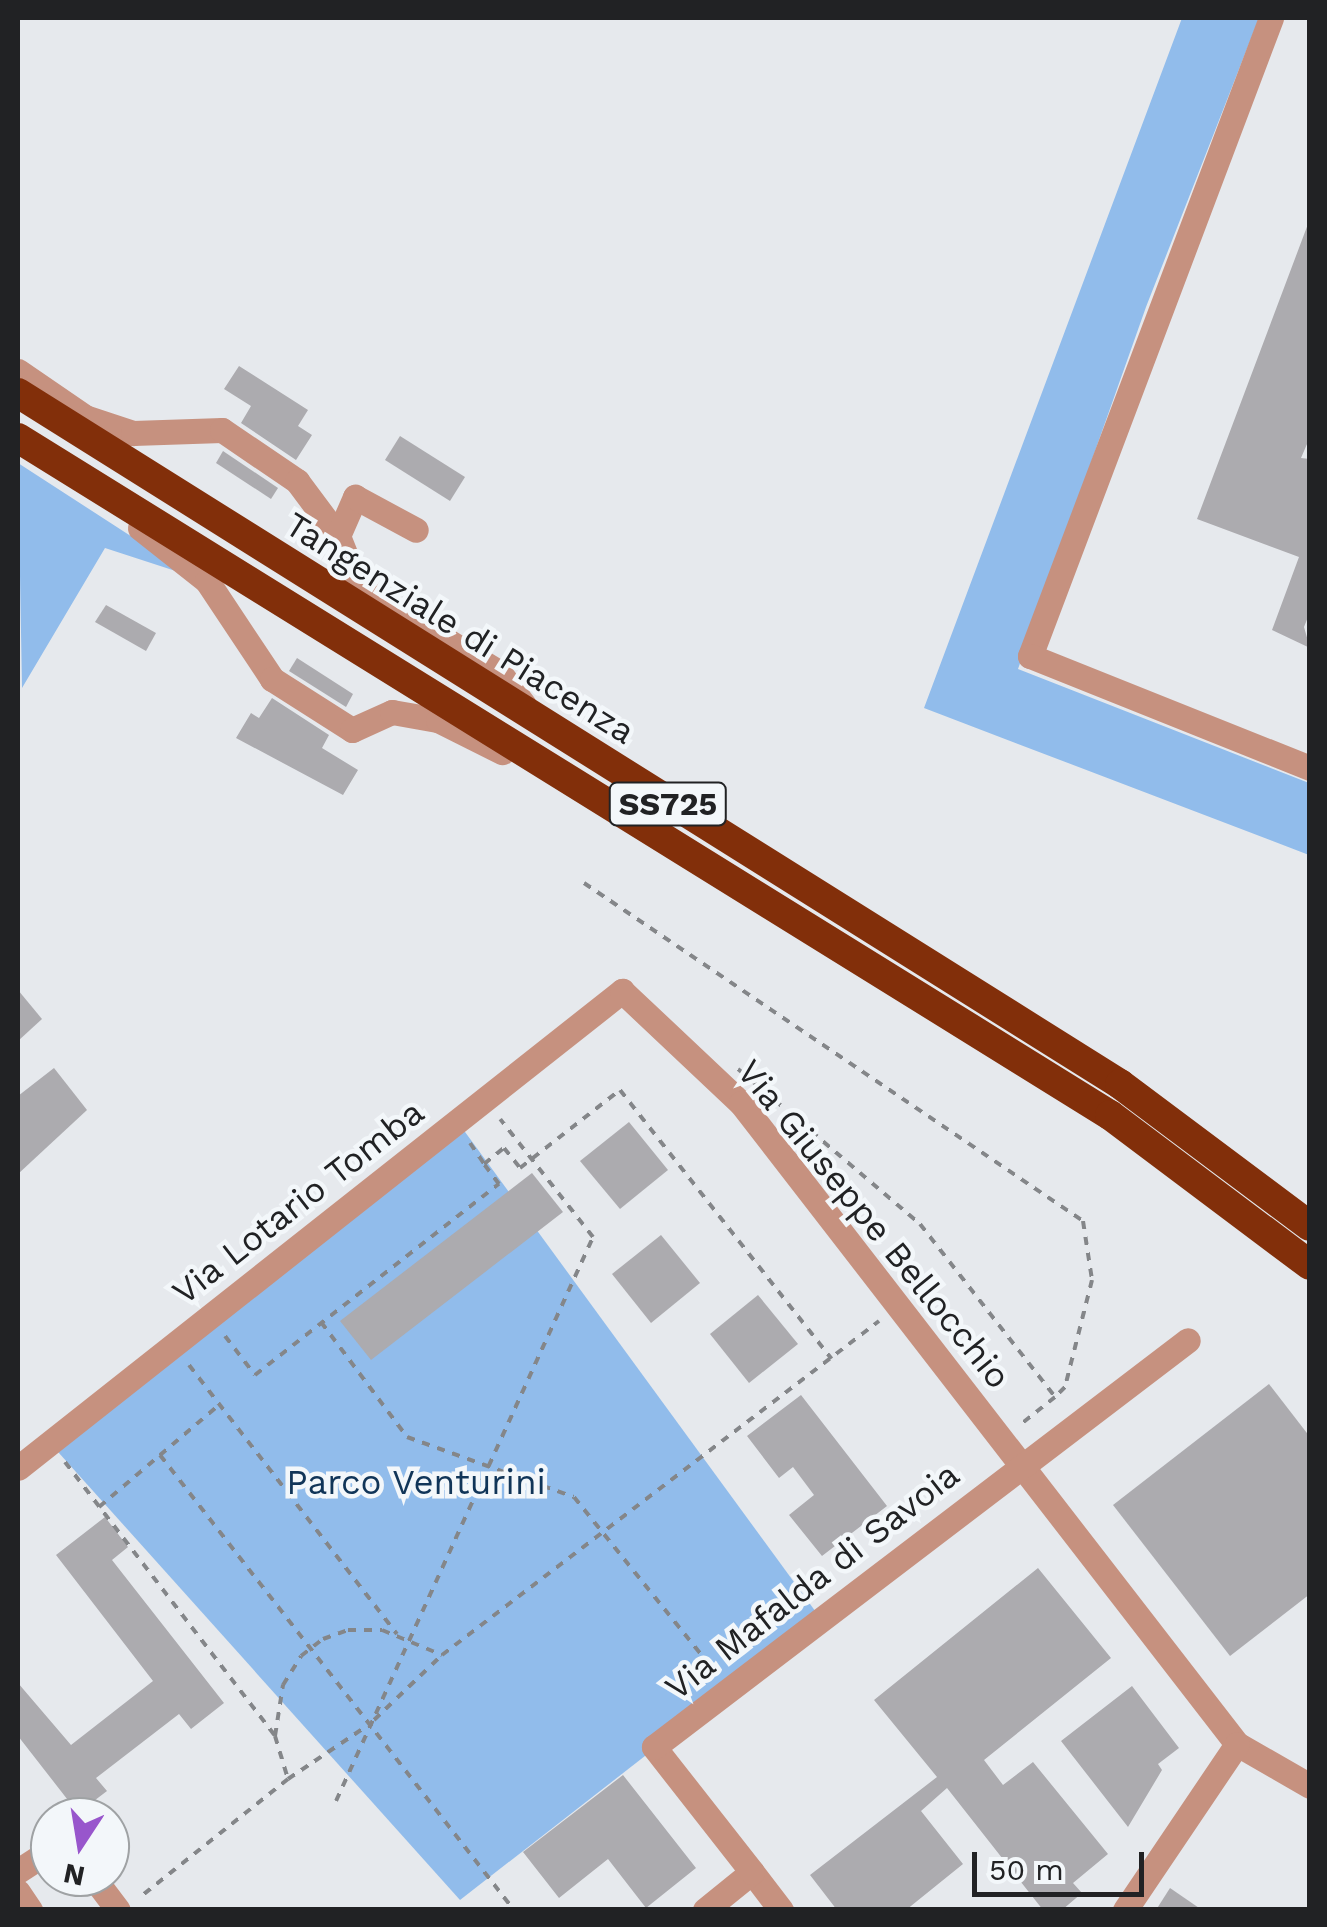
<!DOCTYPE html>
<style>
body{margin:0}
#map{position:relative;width:1327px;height:1927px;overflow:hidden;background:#e6e9ed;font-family:"Work Sans",sans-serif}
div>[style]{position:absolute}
.green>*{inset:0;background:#91bceb}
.building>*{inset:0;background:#acabaf}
.path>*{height:4px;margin-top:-2px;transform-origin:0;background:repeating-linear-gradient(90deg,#848689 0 8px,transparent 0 16px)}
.minor>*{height:25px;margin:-12.5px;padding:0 12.5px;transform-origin:12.5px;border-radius:12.5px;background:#c6917f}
.highway>*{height:30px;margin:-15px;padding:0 15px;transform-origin:15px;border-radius:15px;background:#822f0a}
span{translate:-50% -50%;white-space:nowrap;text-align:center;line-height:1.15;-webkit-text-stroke:9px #f3f7fa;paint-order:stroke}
.shield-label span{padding:2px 8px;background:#f3f7fa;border:2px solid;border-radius:8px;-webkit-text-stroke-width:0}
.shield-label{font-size:32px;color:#212224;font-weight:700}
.street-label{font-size:35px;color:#212224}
.park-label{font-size:35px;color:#113558}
.frame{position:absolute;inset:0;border:20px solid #212224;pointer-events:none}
.north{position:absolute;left:30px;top:1797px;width:100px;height:100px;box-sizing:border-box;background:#f3f7fa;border:2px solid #9fa2a4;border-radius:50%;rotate:192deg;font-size:28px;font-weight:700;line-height:40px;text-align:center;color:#212224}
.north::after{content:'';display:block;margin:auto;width:35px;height:45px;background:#9856cc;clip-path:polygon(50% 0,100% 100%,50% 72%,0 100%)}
.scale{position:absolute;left:972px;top:1852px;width:172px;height:45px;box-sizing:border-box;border:5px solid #212224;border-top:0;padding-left:12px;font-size:30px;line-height:35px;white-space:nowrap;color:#212224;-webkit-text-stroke:8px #f3f7fa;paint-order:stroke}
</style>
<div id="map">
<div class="green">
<i style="clip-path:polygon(1182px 18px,1259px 18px,1146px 307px,1018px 669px,1309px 783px,1309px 855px,924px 708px)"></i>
<i style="clip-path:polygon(18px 463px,194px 577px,105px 548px,22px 688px)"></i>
<i style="clip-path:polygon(457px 1121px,821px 1619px,460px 1900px,50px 1443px)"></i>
</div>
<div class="building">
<i style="clip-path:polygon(1308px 224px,1310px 437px,1301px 458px,1310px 459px,1310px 612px,1304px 627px,1310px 648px,1272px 630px,1299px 557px,1197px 519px)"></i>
<i style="clip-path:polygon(239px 366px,308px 410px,298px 426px,312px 435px,296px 460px,241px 423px,251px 406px,224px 389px)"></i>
<i style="clip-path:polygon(400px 436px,465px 477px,450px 501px,385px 460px)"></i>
<i style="clip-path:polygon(223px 451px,278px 488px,271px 499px,216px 463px)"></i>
<i style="clip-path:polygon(106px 605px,156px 633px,146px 651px,95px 622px)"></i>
<i style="clip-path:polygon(297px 658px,353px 694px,346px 707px,289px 671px)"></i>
<i style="clip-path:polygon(272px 698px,329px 735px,322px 748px,358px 770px,343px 795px,236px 738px,251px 713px,259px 718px)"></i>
<i style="clip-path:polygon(18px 990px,42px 1019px,18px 1041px)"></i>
<i style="clip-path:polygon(54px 1068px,87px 1110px,18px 1174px,18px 1096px)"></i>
<i style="clip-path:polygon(629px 1122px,668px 1170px,620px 1209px,580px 1161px)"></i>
<i style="clip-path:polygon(532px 1173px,563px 1212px,371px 1360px,340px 1321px)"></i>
<i style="clip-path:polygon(661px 1235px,700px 1283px,651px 1323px,612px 1274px)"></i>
<i style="clip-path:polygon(758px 1295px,798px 1344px,749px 1383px,710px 1334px)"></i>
<i style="clip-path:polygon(1269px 1384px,1310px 1437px,1310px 1594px,1230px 1656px,1113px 1505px)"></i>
<i style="clip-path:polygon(801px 1395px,887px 1506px,822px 1556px,789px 1515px,814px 1495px,793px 1467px,779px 1478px,747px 1436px)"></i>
<i style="clip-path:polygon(105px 1517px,128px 1547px,112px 1560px,224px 1703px,191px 1729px,179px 1714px,96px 1778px,107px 1791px,78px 1813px,18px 1736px,18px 1683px,71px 1745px,153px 1681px,56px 1555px)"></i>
<i style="clip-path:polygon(1038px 1568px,1111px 1658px,984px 1760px,1003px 1785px,1033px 1762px,1108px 1854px,1073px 1883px,1082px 1893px,1062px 1910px,1043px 1910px,947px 1788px,921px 1811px,963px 1864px,906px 1910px,837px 1910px,810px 1875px,937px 1777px,874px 1700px)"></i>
<i style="clip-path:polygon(1132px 1686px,1179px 1748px,1158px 1764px,1162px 1770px,1128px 1827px,1061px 1741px)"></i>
<i style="clip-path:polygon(623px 1775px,696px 1868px,646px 1908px,608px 1859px,559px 1898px,523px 1852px)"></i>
<i style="clip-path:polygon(1170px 1888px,1202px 1910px,1156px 1910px)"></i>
</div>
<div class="path">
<i style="left:584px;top:883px;width:603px;rotate:34.11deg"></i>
<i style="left:1083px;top:1221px;width:60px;rotate:81.3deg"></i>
<i style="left:1092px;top:1280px;width:110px;rotate:104.2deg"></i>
<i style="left:1065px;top:1387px;width:14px;rotate:135deg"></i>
<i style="left:738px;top:1069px;width:239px;rotate:40.4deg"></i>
<i style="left:920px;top:1224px;width:219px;rotate:52deg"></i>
<i style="left:1055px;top:1397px;width:43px;rotate:141.5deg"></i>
<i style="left:470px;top:1143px;width:25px;rotate:56deg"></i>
<i style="left:321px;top:1322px;width:144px;rotate:53.2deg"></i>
<i style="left:407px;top:1437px;width:177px;rotate:19.8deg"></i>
<i style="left:574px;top:1497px;width:225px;rotate:51.1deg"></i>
<i style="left:225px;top:1336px;width:49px;rotate:52.4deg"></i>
<i style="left:255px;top:1375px;width:310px;rotate:-38.1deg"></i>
<i style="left:499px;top:1184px;width:25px;rotate:-127deg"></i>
<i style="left:484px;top:1164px;width:26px;rotate:-39deg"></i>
<i style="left:504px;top:1148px;width:26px;rotate:51deg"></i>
<i style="left:520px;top:1168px;width:127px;rotate:-38deg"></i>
<i style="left:620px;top:1090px;width:342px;rotate:51.8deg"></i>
<i style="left:189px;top:1365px;width:340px;rotate:52.3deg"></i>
<i style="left:160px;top:1455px;width:576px;rotate:52.12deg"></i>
<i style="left:65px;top:1462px;width:345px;rotate:52.5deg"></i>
<i style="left:275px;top:1736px;width:45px;rotate:73.2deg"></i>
<i style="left:288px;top:1779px;width:191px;rotate:141.4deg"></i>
<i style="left:99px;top:1507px;width:159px;rotate:-40.4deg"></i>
<i style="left:374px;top:1720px;width:94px;rotate:-43.7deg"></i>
<i style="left:275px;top:1736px;width:52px;rotate:-81.1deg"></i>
<i style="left:283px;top:1685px;width:34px;rotate:-58deg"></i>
<i style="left:301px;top:1656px;width:28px;rotate:-38deg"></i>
<i style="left:323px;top:1639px;width:27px;rotate:-20deg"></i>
<i style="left:348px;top:1630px;width:34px"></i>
<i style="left:382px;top:1630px;width:65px;rotate:22.6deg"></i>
<i style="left:442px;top:1655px;width:550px;rotate:-37.39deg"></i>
<i style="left:288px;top:1779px;width:95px;rotate:-33.9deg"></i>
<i style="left:336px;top:1801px;width:620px;rotate:-65.5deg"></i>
<i style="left:593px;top:1237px;width:150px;rotate:-128.2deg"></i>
</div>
<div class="minor">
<i style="left:1271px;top:18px;width:682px;rotate:110.69deg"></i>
<i style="left:1030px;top:656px;width:302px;rotate:21.8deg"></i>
<i style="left:18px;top:371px;width:81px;rotate:34.5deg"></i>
<i style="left:85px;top:417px;width:51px;rotate:18.4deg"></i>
<i style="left:133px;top:433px;width:89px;rotate:-1.9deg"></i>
<i style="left:222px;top:430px;width:91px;rotate:34.2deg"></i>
<i style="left:297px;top:481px;width:69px;rotate:53.3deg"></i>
<i style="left:338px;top:536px;width:54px;rotate:68.2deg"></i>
<i style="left:358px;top:586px;width:167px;rotate:31.5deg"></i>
<i style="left:500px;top:673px;width:40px;rotate:53deg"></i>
<i style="left:140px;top:528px;width:85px;rotate:38.3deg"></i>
<i style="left:207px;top:581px;width:118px;rotate:56.4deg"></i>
<i style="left:272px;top:679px;width:95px;rotate:32.5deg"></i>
<i style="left:352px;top:730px;width:44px;rotate:-24.2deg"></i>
<i style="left:392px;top:712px;width:47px;rotate:9.9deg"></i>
<i style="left:438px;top:720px;width:72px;rotate:26.6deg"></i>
<i style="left:338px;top:536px;width:43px;rotate:-66.4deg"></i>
<i style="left:355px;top:497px;width:69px;rotate:28.4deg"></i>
<i style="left:18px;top:1468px;width:770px;rotate:-38.3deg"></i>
<i style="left:622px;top:991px;width:163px;rotate:43.3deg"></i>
<i style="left:741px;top:1103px;width:810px;rotate:52.27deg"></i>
<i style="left:1237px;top:1744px;width:84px;rotate:29.9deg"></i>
<i style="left:18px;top:1871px;width:38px;rotate:-33deg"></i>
<i style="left:752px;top:1872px;width:48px;rotate:52.7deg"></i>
<i style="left:93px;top:1877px;width:41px;rotate:52.9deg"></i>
<i style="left:18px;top:1892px;width:22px;rotate:56deg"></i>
<i style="left:705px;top:1910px;width:60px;rotate:-39deg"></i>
<i style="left:752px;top:1872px;width:159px;rotate:-128.1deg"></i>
<i style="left:654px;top:1747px;width:671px;rotate:-37.31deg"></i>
<i style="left:1125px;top:1910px;width:200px;rotate:-56deg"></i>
</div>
<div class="highway">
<i style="left:18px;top:393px;width:1301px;rotate:32.09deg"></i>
<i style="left:1120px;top:1084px;width:237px;rotate:36.8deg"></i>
<i style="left:18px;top:438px;width:1285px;rotate:31.8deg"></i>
<i style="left:1110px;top:1115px;width:250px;rotate:36.9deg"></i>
</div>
<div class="shield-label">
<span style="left:668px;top:804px">SS725</span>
</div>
<div class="street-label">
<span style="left:460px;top:628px;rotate:32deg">Tangenziale di Piacenza</span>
<span style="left:298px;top:1202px;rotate:-38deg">Via Lotario Tomba</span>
<span style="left:874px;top:1224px;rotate:51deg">Via Giuseppe Bellocchio</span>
<span style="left:812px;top:1581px;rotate:-38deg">Via Mafalda di Savoia</span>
</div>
<div class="park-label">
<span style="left:416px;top:1482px">Parco Venturini</span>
</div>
<div class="frame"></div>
<div class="north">N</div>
<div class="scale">50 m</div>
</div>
